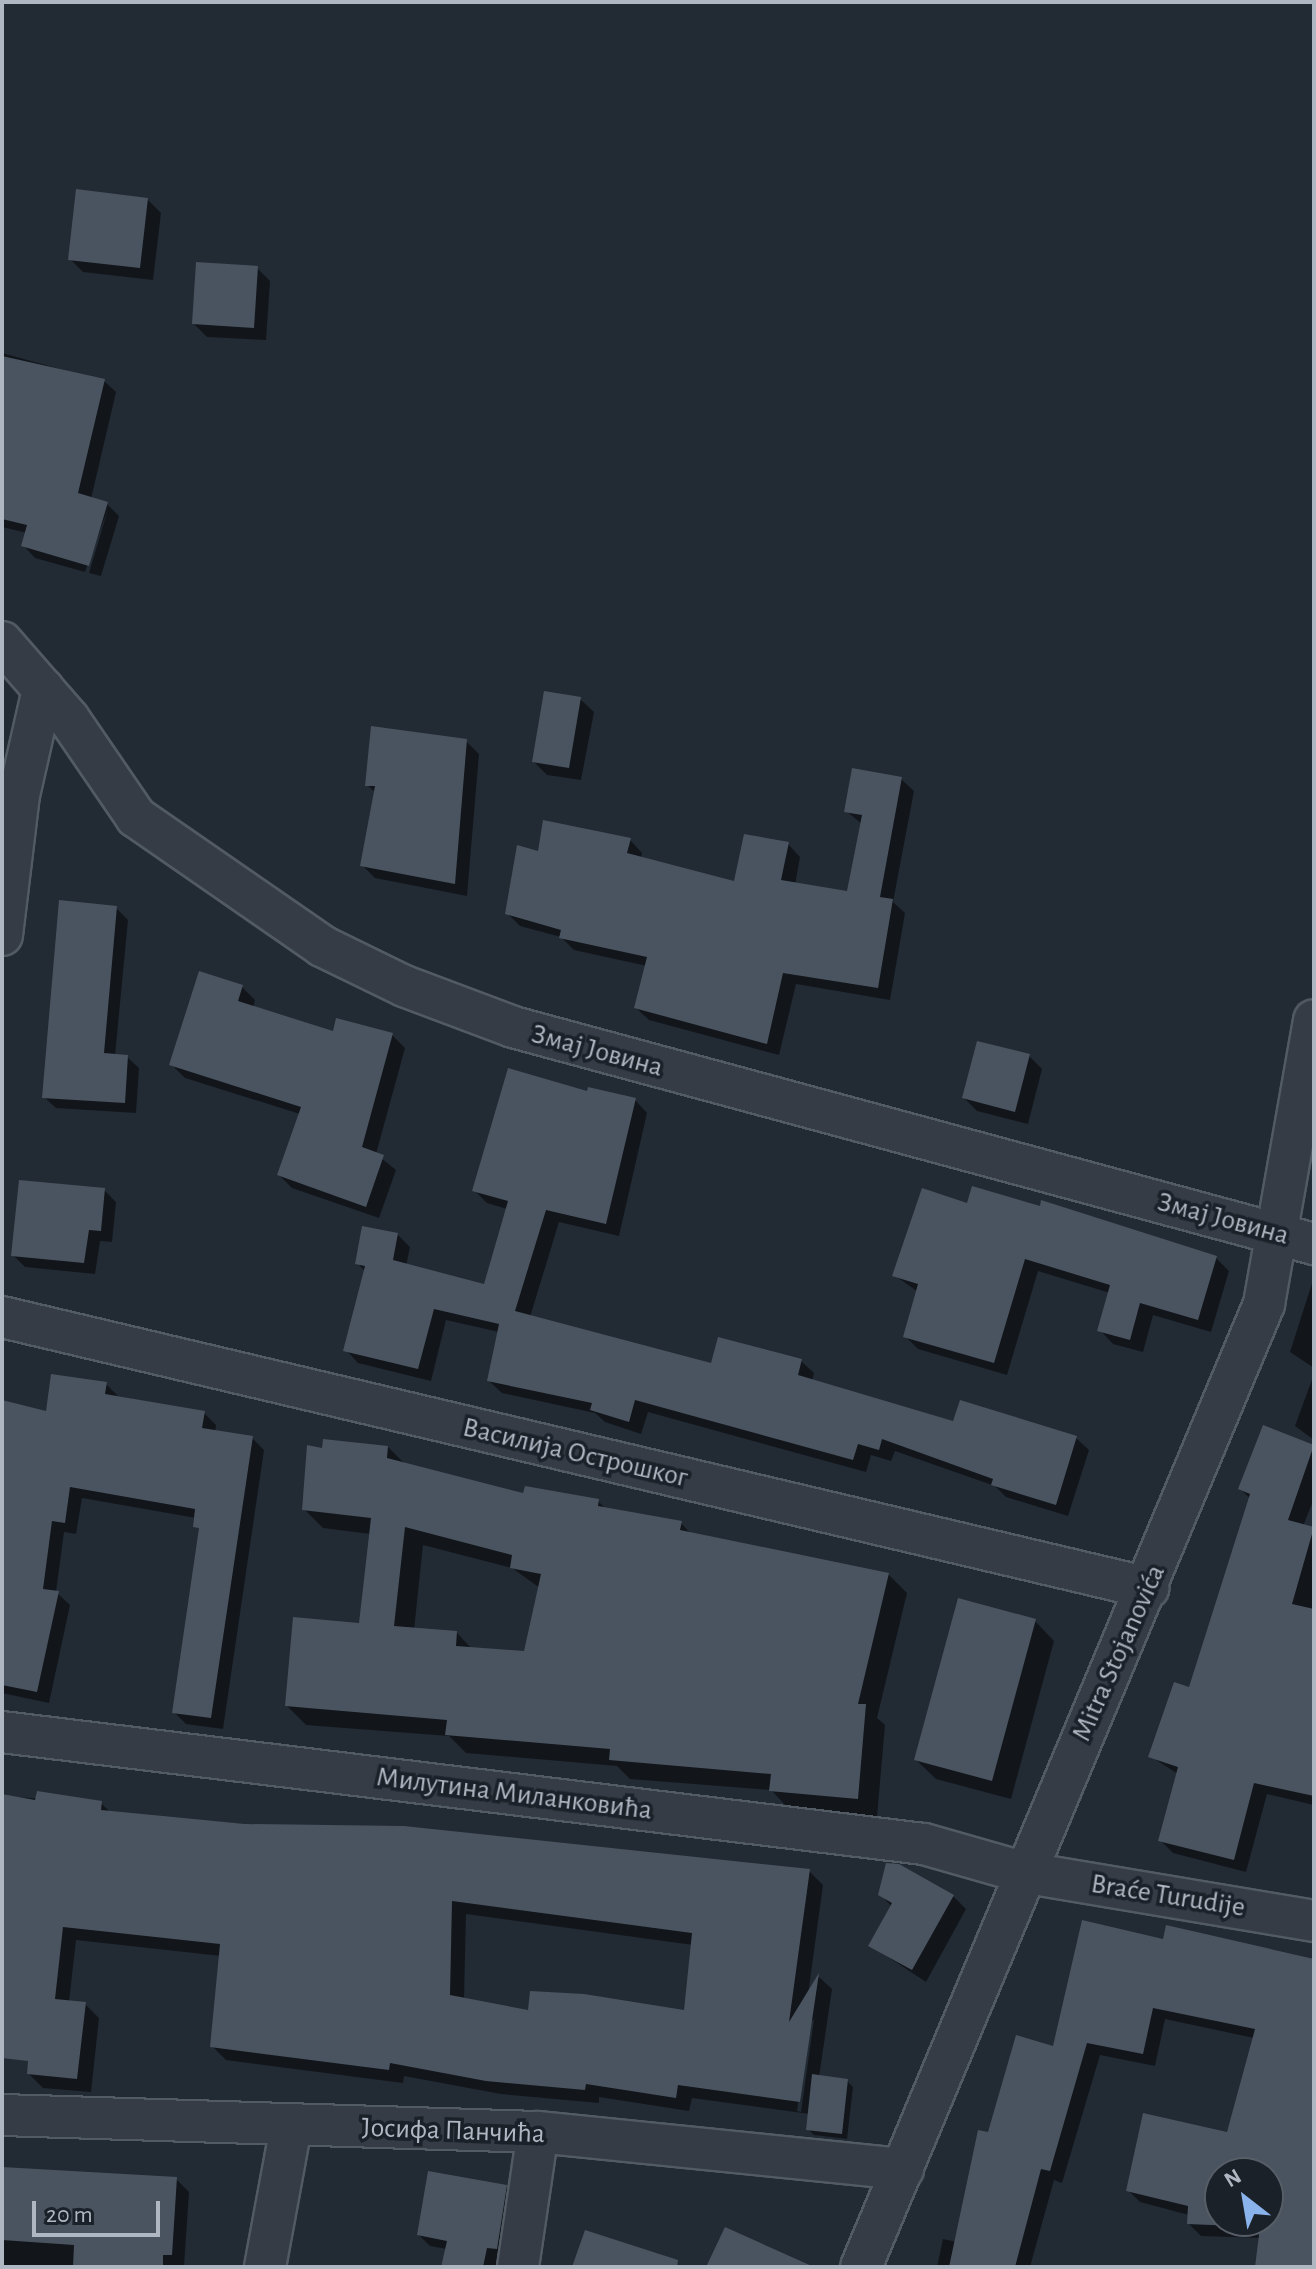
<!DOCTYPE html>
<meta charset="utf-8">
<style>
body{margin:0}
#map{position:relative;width:1316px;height:2269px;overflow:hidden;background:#222a34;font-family:"Alegreya Sans",sans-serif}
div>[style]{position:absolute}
.shadow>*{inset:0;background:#0007}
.building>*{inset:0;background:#4a5460}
.roads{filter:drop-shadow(2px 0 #525a63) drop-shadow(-2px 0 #525a63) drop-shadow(0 2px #525a63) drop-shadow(0 -2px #525a63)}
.street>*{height:40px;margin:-20px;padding:0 20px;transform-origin:20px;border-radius:20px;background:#353c45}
span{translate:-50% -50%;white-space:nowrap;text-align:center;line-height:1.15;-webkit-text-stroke:7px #1a2129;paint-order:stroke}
.street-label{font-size:28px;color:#afb7c2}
.frame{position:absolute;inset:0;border:4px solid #afb7c2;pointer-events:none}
.north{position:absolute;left:1204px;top:2157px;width:80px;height:80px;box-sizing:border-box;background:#1a2129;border:2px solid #565d66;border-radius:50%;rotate:329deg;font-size:22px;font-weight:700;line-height:32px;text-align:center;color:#afb7c2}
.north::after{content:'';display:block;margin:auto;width:28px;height:36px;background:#8bb3eb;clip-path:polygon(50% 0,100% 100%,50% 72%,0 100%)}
.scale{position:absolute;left:32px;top:2201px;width:128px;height:36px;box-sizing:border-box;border:4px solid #afb7c2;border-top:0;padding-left:10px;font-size:24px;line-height:28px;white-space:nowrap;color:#afb7c2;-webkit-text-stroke:6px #1a2129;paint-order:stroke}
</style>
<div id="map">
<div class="shadow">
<i style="clip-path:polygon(148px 200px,161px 213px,153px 280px,83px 272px,70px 259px)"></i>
<i style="clip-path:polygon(257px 268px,270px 281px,266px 340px,207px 337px,194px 324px)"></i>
<i style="clip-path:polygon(2px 353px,104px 381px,116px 392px,91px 499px,107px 504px,119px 516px,101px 576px,89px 573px,108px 509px,85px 572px,35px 558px,24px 546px,27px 533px,2px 527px)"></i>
<i style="clip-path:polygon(580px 699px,594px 712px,581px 780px,547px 775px,534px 762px)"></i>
<i style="clip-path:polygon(373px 728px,466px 741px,479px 754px,467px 896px,375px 878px,362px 865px,376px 793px,367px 785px)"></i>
<i style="clip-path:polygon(901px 779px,914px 791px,893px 902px,905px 913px,890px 1000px,796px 984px,779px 1055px,649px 1020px,636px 1008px,647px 966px,574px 950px,561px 937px,520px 926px,507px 913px,539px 853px,630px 840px,642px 853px,641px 858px,736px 883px,788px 844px,800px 857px,795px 885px,849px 894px,862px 824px,846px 811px)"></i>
<i style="clip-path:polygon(116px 908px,128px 920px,115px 1056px,127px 1057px,139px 1068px,136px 1113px,56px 1108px,44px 1097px)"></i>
<i style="clip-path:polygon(242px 987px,255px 1000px,253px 1007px,334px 1033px,392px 1035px,405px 1048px,376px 1154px,396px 1170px,379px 1218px,292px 1188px,279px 1175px,300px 1114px,185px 1078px,172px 1065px)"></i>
<i style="clip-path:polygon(1029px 1056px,1042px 1069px,1028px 1124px,977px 1111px,964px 1098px)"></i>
<i style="clip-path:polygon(588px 1094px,635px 1100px,647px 1113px,619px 1236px,559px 1222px,530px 1317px,713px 1366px,801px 1361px,814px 1373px,812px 1381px,954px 1424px,1076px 1438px,1089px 1450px,1068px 1516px,1006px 1497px,995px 1486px,895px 1451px,891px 1461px,871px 1455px,866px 1472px,648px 1412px,641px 1434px,605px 1422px,595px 1413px,502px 1393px,489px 1381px,499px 1332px,446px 1320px,431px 1381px,358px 1363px,346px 1350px,366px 1272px,357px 1263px,397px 1234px,410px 1247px,406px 1266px,486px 1286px,507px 1209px,487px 1203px,474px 1190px)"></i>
<i style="clip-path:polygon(104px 1190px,116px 1202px,112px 1242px,100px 1241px,95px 1274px,25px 1267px,13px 1255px)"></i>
<i style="clip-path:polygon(968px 1206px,1216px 1258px,1229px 1271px,1211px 1332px,1153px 1315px,1143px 1352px,1113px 1344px,1100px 1330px,1110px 1293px,1038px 1271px,1007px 1375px,918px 1349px,905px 1336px,918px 1292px,894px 1275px)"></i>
<i style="clip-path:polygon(1314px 1277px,1314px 1368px,1290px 1352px)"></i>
<i style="clip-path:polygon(1314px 1374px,1314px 1440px,1295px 1426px)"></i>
<i style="clip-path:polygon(106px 1384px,118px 1396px,204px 1413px,216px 1425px,215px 1432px,252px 1438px,264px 1450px,223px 1729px,186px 1724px,174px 1712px,201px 1532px,196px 1518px,82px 1498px,76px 1534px,64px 1532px,56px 1592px,70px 1605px,49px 1703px,2px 1693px,2px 1402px,47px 1414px)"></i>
<i style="clip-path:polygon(1264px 1428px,1314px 1447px,1314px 1499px,1303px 1526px,1314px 1529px,1314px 1805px,1267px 1794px,1246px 1872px,1173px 1853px,1160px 1840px,1178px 1774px,1150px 1756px,1190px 1689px,1251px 1499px,1240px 1489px)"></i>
<i style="clip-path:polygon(evenodd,388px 1447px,405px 1464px,525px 1496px,598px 1501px,607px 1510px,681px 1523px,692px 1535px,888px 1574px,907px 1593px,877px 1718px,885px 1725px,877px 1817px,790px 1810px,771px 1790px,630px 1779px,617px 1766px,466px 1753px,449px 1736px,306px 1725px,287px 1706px,360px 1625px,371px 1534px,323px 1528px,304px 1509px,324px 1450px,388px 1447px,423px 1545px,512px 1568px,540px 1588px,526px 1654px,472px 1649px,457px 1633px,414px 1630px,423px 1545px)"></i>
<i style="clip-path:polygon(1035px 1621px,1054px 1641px,1011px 1799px,936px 1779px,916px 1760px)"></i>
<i style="clip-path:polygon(evenodd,2px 1796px,101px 1803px,111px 1813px,809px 1871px,823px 1885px,808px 1995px,819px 1977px,832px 1989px,819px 2077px,847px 2081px,853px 2087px,847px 2139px,814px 2135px,808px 2129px,810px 2114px,692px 2098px,689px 2111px,599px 2097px,599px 2103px,501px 2094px,404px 2076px,403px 2083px,226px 2060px,212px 2046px,221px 1956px,76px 1940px,69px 2002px,85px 2004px,99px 2018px,91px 2092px,43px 2088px,29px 2074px,31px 2055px,2px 2052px,2px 1796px,466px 1914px,693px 1945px,686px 2013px,530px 2012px,464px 2000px,466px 1914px,2px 1796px,814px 2019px,801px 2112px,797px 2111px,809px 2024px,814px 2019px)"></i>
<i style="clip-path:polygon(880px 1894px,953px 1896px,966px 1909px,926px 1982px,870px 1945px,892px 1907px)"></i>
<i style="clip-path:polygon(evenodd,1165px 1942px,1314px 1960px,1314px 2267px,1260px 2267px,1262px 2238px,1201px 2236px,1189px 2224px,1189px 2215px,1140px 2202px,1128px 2190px,1228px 2134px,1254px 2038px,1165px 2019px,1155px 2066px,1100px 2055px,1062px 2183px,1054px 2180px,1030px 2267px,937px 2267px,943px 2239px,957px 2242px,989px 2135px,1054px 2048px,1165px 1942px,1220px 2173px,1268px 2173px,1268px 2221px,1220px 2221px,1220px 2173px)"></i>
<i style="clip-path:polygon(176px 2179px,189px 2192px,184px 2267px,2px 2267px,2px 2213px)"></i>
<i style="clip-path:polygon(506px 2186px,518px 2198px,508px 2260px,498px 2258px,496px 2267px,443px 2267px,447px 2249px,430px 2246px,419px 2235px)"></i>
</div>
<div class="building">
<i style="clip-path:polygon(76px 189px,148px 198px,140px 268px,68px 260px)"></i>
<i style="clip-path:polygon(196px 262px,258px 266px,254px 328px,192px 324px)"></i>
<i style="clip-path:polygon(2px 356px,105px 379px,78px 493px,108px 502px,89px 566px,21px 546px,27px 525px,2px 519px)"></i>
<i style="clip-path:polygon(544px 691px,581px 697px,569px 768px,532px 762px)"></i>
<i style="clip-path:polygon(371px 726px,467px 739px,455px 884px,360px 866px,375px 786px,365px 786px)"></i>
<i style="clip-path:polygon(852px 768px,902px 777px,880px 897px,893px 899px,878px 988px,783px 973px,767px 1044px,634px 1008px,647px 957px,559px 938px,561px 930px,505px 914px,517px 845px,538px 851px,543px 820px,631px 838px,627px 853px,734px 881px,744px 834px,789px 842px,781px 880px,847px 891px,862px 815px,844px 812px)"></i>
<i style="clip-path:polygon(59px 900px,117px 906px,104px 1053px,128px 1055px,125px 1103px,42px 1098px)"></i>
<i style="clip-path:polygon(199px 971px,243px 985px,238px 1001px,333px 1031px,336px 1018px,393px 1033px,362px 1147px,384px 1155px,366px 1207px,277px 1175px,301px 1107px,169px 1065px)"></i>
<i style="clip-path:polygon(977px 1041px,1030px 1054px,1015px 1112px,962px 1098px)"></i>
<i style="clip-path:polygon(508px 1068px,587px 1091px,588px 1087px,636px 1098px,606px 1224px,546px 1210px,515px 1311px,711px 1363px,718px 1337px,802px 1359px,798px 1375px,953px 1421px,960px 1400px,1077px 1436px,1056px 1505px,991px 1485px,993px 1479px,882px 1439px,879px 1450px,858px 1444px,853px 1460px,635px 1400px,629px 1422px,590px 1410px,592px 1403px,487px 1381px,499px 1324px,434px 1309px,418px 1369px,343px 1351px,365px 1266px,355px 1264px,362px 1226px,398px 1233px,393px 1260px,484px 1284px,508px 1201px,472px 1191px)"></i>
<i style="clip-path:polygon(19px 1180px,105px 1188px,101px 1231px,89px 1230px,84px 1263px,11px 1256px)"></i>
<i style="clip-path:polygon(972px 1186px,1040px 1206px,1041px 1200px,1217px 1256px,1198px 1320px,1140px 1303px,1130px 1340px,1097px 1331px,1110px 1285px,1025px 1259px,994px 1363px,903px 1337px,918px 1284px,892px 1276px,922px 1188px,967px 1203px)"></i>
<i style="clip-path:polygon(51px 1374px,107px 1382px,105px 1394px,205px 1411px,202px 1428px,253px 1436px,211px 1718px,172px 1713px,199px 1528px,193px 1527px,195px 1509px,70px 1487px,65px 1523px,52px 1521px,43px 1589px,59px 1591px,37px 1692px,2px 1685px,2px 1400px,46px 1411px)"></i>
<i style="clip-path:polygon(1263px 1425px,1314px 1445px,1288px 1520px,1314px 1527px,1292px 1604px,1314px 1609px,1314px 1796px,1254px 1783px,1234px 1860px,1158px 1841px,1178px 1767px,1148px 1757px,1174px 1682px,1189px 1687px,1250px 1494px,1238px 1489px)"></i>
<i style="clip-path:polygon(evenodd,323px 1439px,388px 1446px,387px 1458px,523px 1493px,525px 1486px,599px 1499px,598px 1506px,682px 1521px,680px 1530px,889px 1573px,858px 1704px,866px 1704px,858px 1799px,769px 1791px,771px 1774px,609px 1760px,610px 1749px,445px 1735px,447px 1720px,285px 1706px,293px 1617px,359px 1623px,371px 1518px,302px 1510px,307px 1445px,322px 1448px,323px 1439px,405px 1527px,512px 1555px,510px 1568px,541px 1574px,524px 1651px,456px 1646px,457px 1631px,394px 1626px,405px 1527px)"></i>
<i style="clip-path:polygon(958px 1598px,1036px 1619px,992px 1781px,914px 1760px)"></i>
<i style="clip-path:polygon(evenodd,37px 1791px,102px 1801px,101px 1810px,245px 1824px,404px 1826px,810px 1869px,789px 2022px,819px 1973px,800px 2102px,678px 2085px,676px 2098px,586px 2084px,585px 2090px,486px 2081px,390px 2063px,389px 2070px,210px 2047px,220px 1944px,63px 1927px,55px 1999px,86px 2002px,77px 2079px,27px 2074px,28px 2061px,2px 2058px,2px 1794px,35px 1800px,37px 1791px,452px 1901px,692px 1933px,684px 2010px,584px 1994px,530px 1991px,528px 2010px,450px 1995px,452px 1901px)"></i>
<i style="clip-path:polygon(886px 1863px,899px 1864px,954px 1895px,912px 1970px,868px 1946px,892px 1903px,878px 1895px)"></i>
<i style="clip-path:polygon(evenodd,1082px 1920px,1163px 1939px,1166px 1925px,1314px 1959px,1314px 2267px,1255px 2267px,1260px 2227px,1187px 2224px,1188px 2206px,1126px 2191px,1143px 2113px,1227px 2132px,1255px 2029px,1153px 2008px,1143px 2054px,1087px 2043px,1050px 2171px,1041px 2169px,1015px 2267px,949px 2267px,978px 2130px,988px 2132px,1016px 2035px,1053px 2046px,1082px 1920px,1220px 2173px,1268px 2173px,1268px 2221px,1220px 2221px,1220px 2173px)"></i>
<i style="clip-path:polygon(812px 2074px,848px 2079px,842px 2134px,806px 2130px)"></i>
<i style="clip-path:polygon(2px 2167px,177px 2177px,172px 2255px,163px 2255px,163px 2267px,73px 2267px,74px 2245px,2px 2240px)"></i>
<i style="clip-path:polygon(428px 2171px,507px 2185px,497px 2249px,487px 2248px,483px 2267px,441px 2267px,447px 2241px,417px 2235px)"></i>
<i style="clip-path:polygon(725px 2227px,814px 2267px,706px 2267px)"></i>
<i style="clip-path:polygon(585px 2230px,678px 2260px,677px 2267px,572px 2267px)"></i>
</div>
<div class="roads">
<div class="street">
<i style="left:2px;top:642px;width:102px;rotate:49deg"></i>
<i style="left:69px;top:719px;width:119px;rotate:55.6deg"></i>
<i style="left:136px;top:817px;width:226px;rotate:34.7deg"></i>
<i style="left:322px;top:946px;width:91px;rotate:26deg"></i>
<i style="left:404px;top:986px;width:116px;rotate:20.6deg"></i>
<i style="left:513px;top:1027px;width:830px;rotate:15.16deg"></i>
<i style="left:2px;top:935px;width:141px;rotate:-83.1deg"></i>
<i style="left:19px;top:795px;width:109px;rotate:-77.2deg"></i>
<i style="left:2px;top:1317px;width:1178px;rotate:13.3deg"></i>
<i style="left:2px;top:1732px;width:929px;rotate:6.93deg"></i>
<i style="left:924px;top:1844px;width:102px;rotate:15.9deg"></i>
<i style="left:1022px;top:1872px;width:296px;rotate:9.5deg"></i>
<i style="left:2px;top:2115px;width:536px;rotate:1.82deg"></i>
<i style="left:538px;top:2132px;width:367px;rotate:5.8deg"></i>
<i style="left:265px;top:2267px;width:142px;rotate:-79.5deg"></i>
<i style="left:518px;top:2267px;width:136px;rotate:-81.6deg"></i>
<i style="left:861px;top:2267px;width:1044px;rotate:-67.29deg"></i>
<i style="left:1264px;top:1304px;width:288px;rotate:-80deg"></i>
</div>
</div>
<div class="street-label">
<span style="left:597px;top:1051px;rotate:15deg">Змај Јовина</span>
<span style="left:1223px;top:1219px;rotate:15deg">Змај Јовина</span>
<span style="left:575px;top:1453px;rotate:13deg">Василија Острошког</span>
<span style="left:1119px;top:1653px;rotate:-66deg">Mitra Stojanovića</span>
<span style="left:514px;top:1794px;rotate:7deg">Милутина Миланковића</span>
<span style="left:1168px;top:1896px;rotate:9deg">Braće Turudije</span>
<span style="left:453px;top:2131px;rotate:2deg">Јосифа Панчића</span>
</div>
<div class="frame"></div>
<div class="north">N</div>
<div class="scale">20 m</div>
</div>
